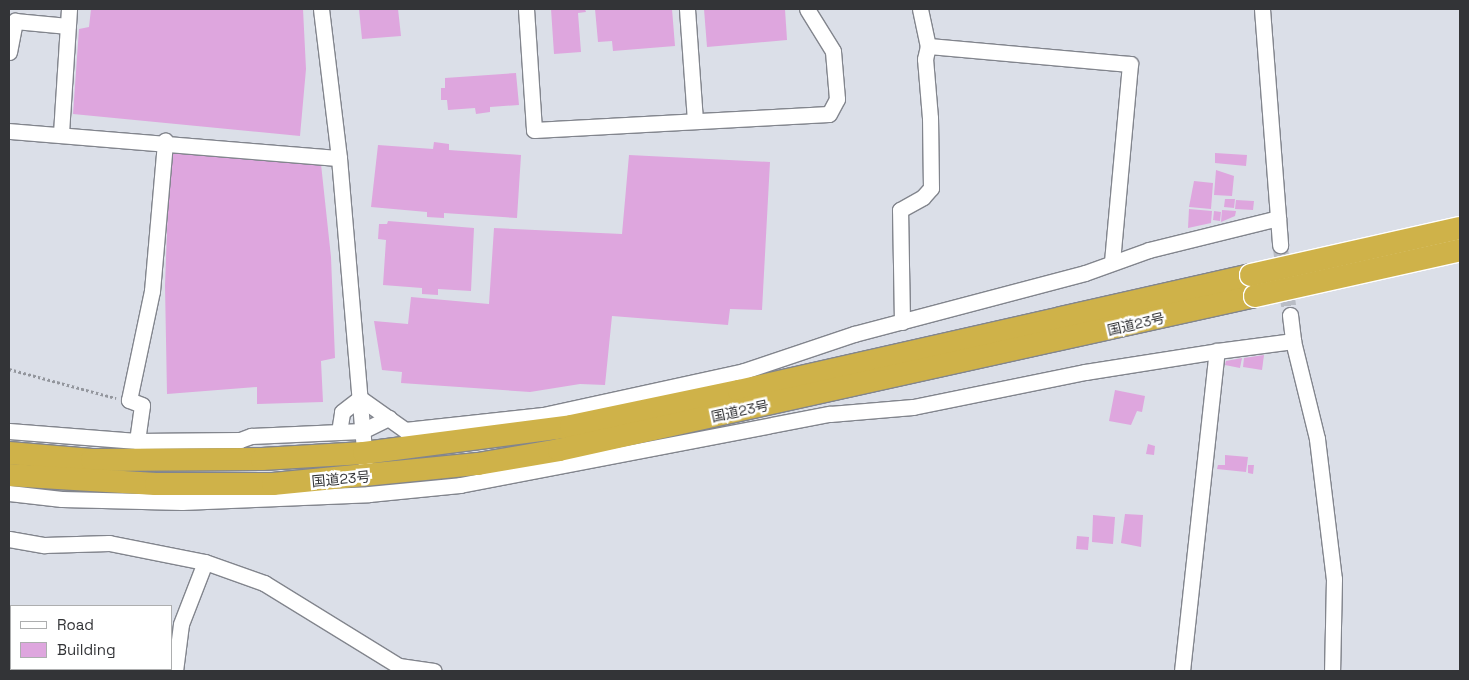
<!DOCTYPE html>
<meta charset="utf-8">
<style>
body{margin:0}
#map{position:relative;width:1469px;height:680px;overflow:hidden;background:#dbdfe8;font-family:"Space Grotesk","Noto Sans JP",sans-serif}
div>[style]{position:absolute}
.building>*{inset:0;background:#dea6de}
.minor-tunnel>*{height:15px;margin-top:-7.5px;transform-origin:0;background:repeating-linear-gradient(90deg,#b9bdc5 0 15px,transparent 0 23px)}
.path>*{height:2.5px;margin-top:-1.25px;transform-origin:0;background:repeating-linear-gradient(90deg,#93969d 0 2.5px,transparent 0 5px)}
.roads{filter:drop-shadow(1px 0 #82858d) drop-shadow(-1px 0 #82858d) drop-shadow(0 1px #82858d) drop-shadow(0 -1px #82858d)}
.minor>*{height:15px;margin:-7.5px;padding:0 7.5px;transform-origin:7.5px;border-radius:7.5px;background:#fff}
.highway>*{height:22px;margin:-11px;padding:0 11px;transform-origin:11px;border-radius:11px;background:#cfb249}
.bridges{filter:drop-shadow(1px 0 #fff) drop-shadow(-1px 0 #fff) drop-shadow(0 1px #fff) drop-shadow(0 -1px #fff)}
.highway-bridge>*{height:22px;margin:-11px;padding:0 11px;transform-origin:11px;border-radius:11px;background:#cfb249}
span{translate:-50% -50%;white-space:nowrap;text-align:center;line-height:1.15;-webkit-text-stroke:5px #fff;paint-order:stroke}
.street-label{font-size:14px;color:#333437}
.frame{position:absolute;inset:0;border:10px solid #333437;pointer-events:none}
.legend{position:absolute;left:10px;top:605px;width:162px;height:65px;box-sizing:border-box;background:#fff;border:1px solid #adaeaf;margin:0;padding:6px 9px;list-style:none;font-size:15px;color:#333437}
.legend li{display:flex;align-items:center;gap:10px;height:25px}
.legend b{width:25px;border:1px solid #adaeaf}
</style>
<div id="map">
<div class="building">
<i style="clip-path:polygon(91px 9px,303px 9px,306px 69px,300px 136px,73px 114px,79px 29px,89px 27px)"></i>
<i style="clip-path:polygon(359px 9px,398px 9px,401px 36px,362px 39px)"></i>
<i style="clip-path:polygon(551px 9px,585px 9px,586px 12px,578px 13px,581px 52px,554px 54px)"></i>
<i style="clip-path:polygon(595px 9px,672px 9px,675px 46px,613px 51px,612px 41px,598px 42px)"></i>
<i style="clip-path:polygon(704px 9px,785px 9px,787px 40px,707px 47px)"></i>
<i style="clip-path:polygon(516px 73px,519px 105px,490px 107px,490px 112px,476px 114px,475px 108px,448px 110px,447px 100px,441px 100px,441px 88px,445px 88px,445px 78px)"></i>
<i style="clip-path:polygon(434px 142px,449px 144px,449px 150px,521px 155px,517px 218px,444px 213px,444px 218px,427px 217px,427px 212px,371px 207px,378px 145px,433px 149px)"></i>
<i style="clip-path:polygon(170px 149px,321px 164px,331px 257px,335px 358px,321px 361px,323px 402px,257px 404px,257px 387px,167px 394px,165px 286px)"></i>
<i style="clip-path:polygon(1215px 153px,1247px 155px,1246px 166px,1215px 163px)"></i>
<i style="clip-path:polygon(629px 155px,770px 162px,762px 310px,730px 309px,728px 325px,612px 316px,605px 385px,580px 384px,530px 392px,401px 383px,402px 372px,382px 370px,374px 321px,408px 324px,411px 297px,489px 304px,494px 228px,622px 234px)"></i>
<i style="clip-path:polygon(1216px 170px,1234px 176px,1232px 196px,1214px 195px)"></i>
<i style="clip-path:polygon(1194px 181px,1213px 183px,1211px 209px,1189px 207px)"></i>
<i style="clip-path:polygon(1225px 199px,1235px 199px,1234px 208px,1224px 207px)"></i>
<i style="clip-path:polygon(1236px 200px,1254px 201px,1253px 210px,1235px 209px)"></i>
<i style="clip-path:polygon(1189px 209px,1212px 211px,1211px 223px,1188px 228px)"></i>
<i style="clip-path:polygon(1222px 210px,1236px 211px,1235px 216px,1221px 222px)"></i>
<i style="clip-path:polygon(1214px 211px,1221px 212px,1220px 221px,1213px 220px)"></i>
<i style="clip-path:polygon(388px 221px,474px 228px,471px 291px,438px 289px,438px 295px,422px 294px,422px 288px,383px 285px,386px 240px,378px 239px,379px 224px,387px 224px)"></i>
<i style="clip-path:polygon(1264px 355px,1262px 370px,1243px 367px,1244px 358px)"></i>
<i style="clip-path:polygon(1242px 358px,1240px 368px,1225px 365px,1226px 361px)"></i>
<i style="clip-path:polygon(1115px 390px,1145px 396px,1142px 412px,1137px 411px,1131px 425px,1109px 421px)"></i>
<i style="clip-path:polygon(1148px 444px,1155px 446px,1154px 455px,1146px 454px)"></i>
<i style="clip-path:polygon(1225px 455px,1248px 457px,1246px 472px,1217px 469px,1218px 465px,1225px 465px)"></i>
<i style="clip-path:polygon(1248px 465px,1254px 465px,1253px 474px,1248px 473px)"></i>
<i style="clip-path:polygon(1125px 514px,1143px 515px,1141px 547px,1121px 543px)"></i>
<i style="clip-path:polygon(1093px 515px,1115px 517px,1113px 544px,1092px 542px)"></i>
<i style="clip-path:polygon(1077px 536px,1089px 537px,1088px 550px,1076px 549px)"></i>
</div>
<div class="minor-tunnel">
<i style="left:1280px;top:245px;width:71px;rotate:81.9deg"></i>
</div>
<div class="path">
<i style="left:9px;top:369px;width:111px;rotate:15.2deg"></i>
</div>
<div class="roads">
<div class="minor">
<i style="left:321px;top:9px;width:150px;rotate:83.1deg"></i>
<i style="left:339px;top:158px;width:304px;rotate:85.1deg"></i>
<i style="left:526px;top:9px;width:121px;rotate:86.2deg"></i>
<i style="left:534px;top:130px;width:295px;rotate:-3.1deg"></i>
<i style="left:829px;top:114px;width:17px;rotate:-62deg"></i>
<i style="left:837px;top:99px;width:48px;rotate:-94.8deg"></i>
<i style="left:833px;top:51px;width:49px;rotate:-121.8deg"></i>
<i style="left:687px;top:9px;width:112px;rotate:85.9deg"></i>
<i style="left:920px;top:9px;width:38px;rotate:78deg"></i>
<i style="left:928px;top:46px;width:203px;rotate:5.1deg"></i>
<i style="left:1130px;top:64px;width:198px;rotate:95.2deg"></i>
<i style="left:1262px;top:9px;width:237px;rotate:85.6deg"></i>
<i style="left:9px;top:52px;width:32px;rotate:-79deg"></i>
<i style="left:15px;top:21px;width:53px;rotate:5.4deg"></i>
<i style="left:9px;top:131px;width:331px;rotate:4.7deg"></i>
<i style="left:61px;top:133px;width:124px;rotate:-86.3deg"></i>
<i style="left:1290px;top:315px;width:26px;rotate:83deg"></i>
<i style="left:1293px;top:341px;width:101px;rotate:76.2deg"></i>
<i style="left:1317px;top:439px;width:141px;rotate:83.1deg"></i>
<i style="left:1334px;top:579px;width:92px;rotate:91.2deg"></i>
<i style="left:902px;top:322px;width:112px;rotate:-91deg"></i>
<i style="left:900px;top:210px;width:26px;rotate:-29deg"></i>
<i style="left:923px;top:197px;width:12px;rotate:-48deg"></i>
<i style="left:931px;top:188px;width:70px;rotate:-90.8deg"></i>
<i style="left:930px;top:118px;width:59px;rotate:-94.8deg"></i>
<i style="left:925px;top:59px;width:13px;rotate:-77deg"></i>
<i style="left:360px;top:398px;width:55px;rotate:35.4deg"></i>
<i style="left:405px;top:430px;width:139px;rotate:-6.2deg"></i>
<i style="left:543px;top:415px;width:206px;rotate:-12.3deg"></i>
<i style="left:744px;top:371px;width:116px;rotate:-18.6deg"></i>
<i style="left:854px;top:334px;width:239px;rotate:-14.8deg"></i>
<i style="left:1085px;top:273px;width:68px;rotate:-19.8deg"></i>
<i style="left:1149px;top:250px;width:133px;rotate:-13.9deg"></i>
<i style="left:9px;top:431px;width:128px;rotate:4.5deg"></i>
<i style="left:137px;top:441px;width:103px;rotate:-0.6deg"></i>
<i style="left:240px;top:440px;width:12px;rotate:-20deg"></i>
<i style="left:251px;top:436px;width:111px;rotate:-2.6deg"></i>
<i style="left:362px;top:431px;width:30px;rotate:-26deg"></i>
<i style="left:339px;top:432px;width:20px;rotate:-81deg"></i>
<i style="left:342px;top:412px;width:23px;rotate:-38deg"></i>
<i style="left:137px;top:441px;width:36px;rotate:-82deg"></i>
<i style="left:142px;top:405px;width:14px;rotate:-159deg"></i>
<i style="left:129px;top:400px;width:111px;rotate:-78.1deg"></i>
<i style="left:152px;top:291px;width:151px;rotate:-85deg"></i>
<i style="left:9px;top:493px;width:53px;rotate:6.5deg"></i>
<i style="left:62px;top:499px;width:120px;rotate:1.4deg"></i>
<i style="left:182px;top:502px;width:187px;rotate:-2.4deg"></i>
<i style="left:369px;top:494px;width:91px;rotate:-5.6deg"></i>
<i style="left:460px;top:485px;width:377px;rotate:-10.9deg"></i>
<i style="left:830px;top:414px;width:83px;rotate:-4.8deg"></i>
<i style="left:913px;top:407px;width:176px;rotate:-11.5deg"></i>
<i style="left:1085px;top:372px;width:134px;rotate:-9deg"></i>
<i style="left:9px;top:539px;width:36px;rotate:10deg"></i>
<i style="left:44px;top:545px;width:65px;rotate:-1.8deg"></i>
<i style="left:109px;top:543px;width:98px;rotate:11.2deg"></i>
<i style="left:205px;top:562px;width:63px;rotate:19.6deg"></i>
<i style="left:264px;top:583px;width:158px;rotate:31.6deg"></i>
<i style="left:399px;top:666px;width:35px;rotate:8deg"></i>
<i style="left:175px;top:671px;width:47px;rotate:-82.7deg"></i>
<i style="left:181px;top:624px;width:66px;rotate:-68.8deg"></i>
<i style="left:1182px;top:671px;width:322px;rotate:-83.8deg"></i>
<i style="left:1217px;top:351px;width:77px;rotate:-7.5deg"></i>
</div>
<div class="highway">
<i style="left:9px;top:453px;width:83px;rotate:4.8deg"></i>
<i style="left:92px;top:460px;width:170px;rotate:-0.3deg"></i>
<i style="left:262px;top:459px;width:102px;rotate:-3.4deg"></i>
<i style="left:364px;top:453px;width:209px;rotate:-7.4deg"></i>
<i style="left:571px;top:426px;width:172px;rotate:-11.8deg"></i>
<i style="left:739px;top:391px;width:525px;rotate:-12.77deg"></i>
<i style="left:9px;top:475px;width:147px;rotate:3.5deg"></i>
<i style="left:156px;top:484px;width:117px"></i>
<i style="left:273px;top:484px;width:206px;rotate:-5.6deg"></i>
<i style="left:478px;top:464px;width:82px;rotate:-9.8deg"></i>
<i style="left:559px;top:450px;width:713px;rotate:-12.48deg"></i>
</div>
</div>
<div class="bridges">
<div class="highway-bridge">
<i style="left:1251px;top:275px;width:214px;rotate:-12.7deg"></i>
<i style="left:1255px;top:296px;width:210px;rotate:-12.6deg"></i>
</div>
</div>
<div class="street-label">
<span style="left:1136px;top:324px;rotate:-13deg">国道23号</span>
<span style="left:740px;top:411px;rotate:-12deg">国道23号</span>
<span style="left:341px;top:479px;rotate:-5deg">国道23号</span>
</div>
<div class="frame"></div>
<ul class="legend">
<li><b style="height:6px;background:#fff"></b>Road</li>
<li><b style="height:14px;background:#dea6de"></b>Building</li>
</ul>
</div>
